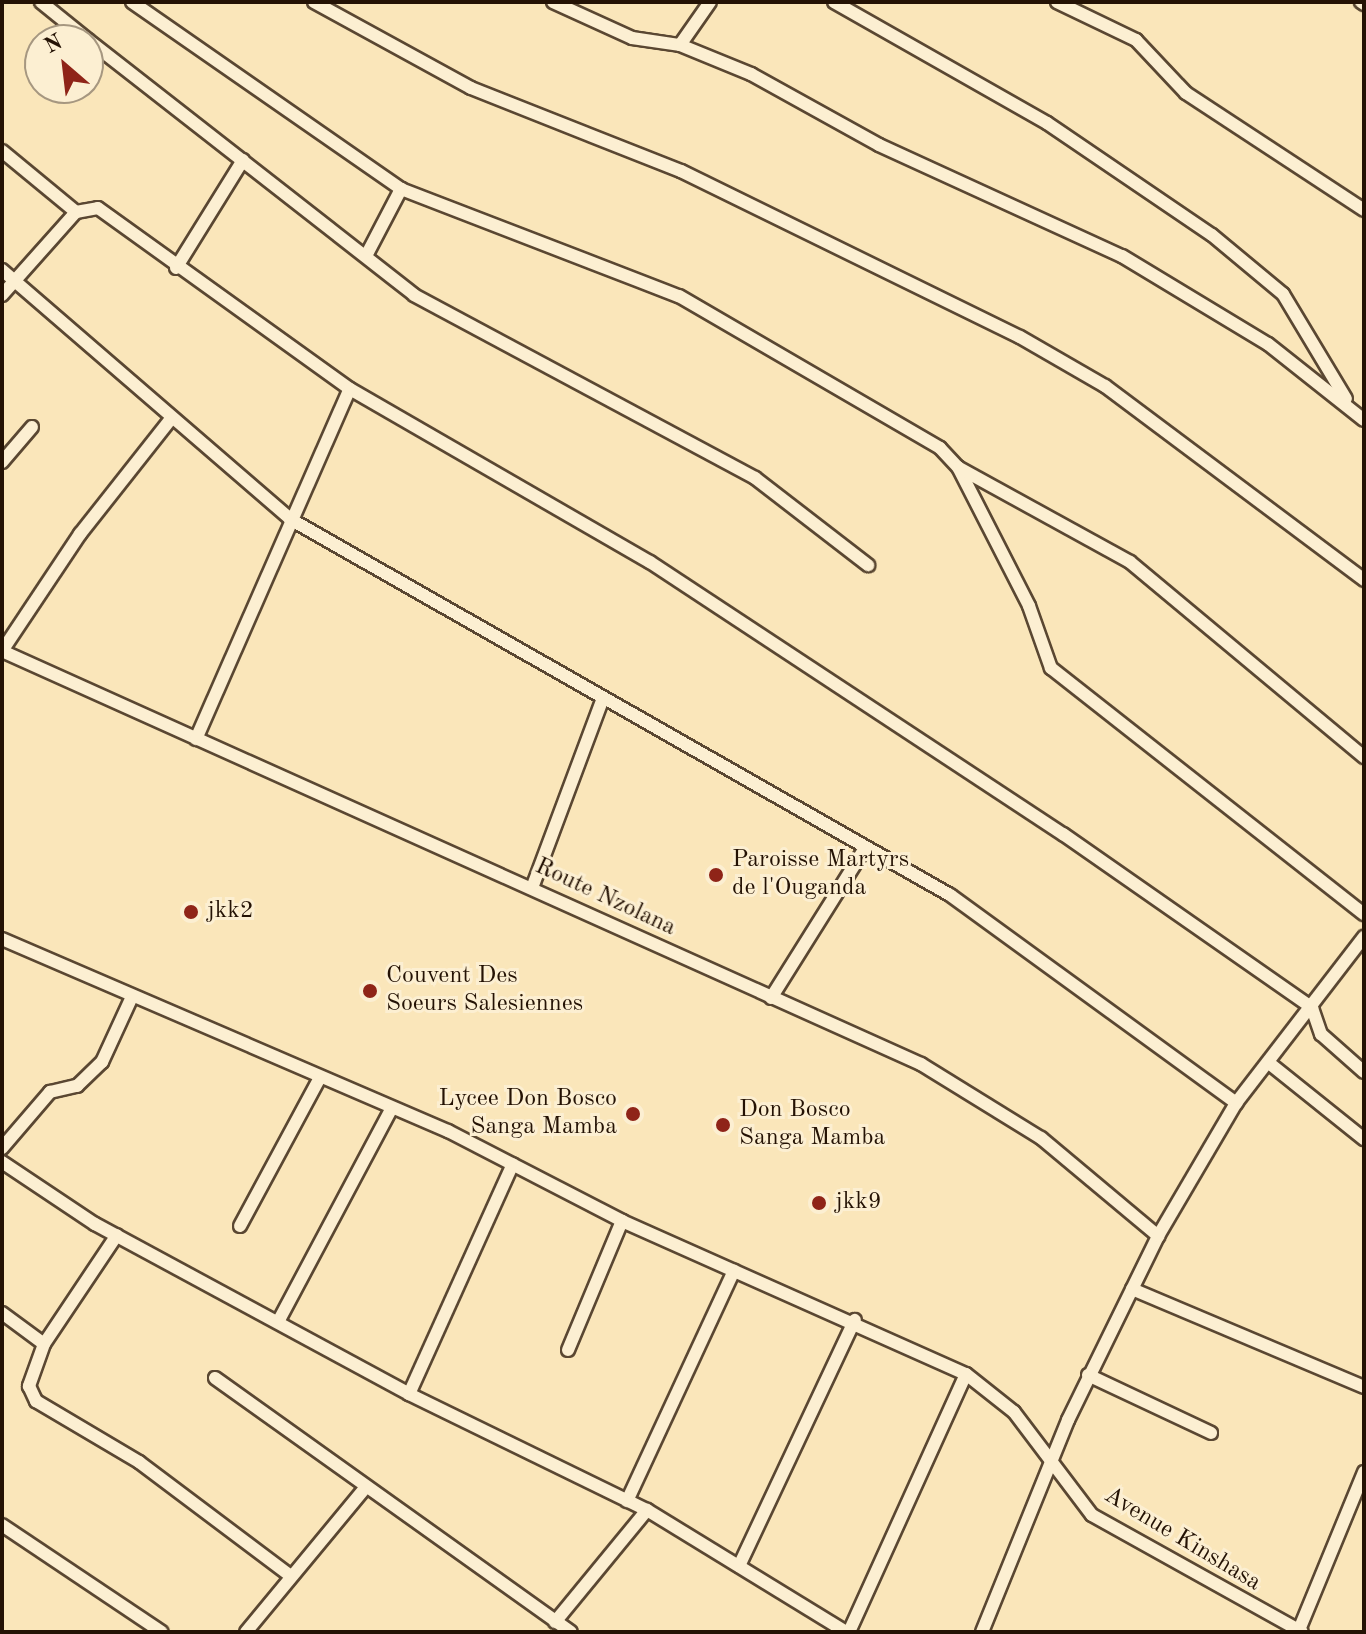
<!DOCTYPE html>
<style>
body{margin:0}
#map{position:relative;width:1366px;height:1634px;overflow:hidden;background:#fae6ba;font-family:"Old Standard TT",serif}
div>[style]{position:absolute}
.roads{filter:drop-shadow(2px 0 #5a4732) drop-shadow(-2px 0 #5a4732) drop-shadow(0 2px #5a4732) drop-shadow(0 -2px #5a4732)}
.street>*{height:12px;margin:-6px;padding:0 6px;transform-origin:6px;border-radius:6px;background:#fcefd2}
.dots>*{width:22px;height:22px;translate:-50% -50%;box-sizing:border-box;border:4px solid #fcefd2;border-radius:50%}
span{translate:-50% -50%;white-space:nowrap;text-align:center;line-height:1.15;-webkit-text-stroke:6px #fcefd2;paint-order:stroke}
.poi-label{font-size:24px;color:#241204}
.left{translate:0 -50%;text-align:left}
.right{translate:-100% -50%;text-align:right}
.street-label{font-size:24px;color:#241204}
.frame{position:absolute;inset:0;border:4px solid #241204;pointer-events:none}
.north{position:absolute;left:24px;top:24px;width:80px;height:80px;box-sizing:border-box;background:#fcefd2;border:2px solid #a69780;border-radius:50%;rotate:332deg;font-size:22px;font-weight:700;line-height:32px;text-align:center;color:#241204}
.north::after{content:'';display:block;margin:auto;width:28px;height:36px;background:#8f2418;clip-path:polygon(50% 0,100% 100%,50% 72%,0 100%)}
</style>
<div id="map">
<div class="roads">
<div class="street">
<i style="left:41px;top:2px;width:60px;rotate:39deg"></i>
<i style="left:132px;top:2px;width:328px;rotate:34.8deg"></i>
<i style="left:401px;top:189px;width:298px;rotate:21.1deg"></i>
<i style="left:679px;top:296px;width:302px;rotate:30.2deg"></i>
<i style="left:940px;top:448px;width:26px;rotate:47deg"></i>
<i style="left:958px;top:467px;width:156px;rotate:62.9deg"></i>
<i style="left:1029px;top:606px;width:66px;rotate:70.5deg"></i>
<i style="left:1051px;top:668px;width:398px;rotate:38.2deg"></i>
<i style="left:314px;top:2px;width:179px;rotate:28.7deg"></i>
<i style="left:471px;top:88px;width:226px;rotate:21.6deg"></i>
<i style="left:681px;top:171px;width:377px;rotate:26.1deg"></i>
<i style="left:1020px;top:337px;width:98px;rotate:30deg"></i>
<i style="left:1105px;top:386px;width:324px;rotate:36.8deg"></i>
<i style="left:553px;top:2px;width:87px;rotate:24.5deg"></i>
<i style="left:632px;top:38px;width:49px;rotate:8.3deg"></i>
<i style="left:680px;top:45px;width:77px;rotate:22.2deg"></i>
<i style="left:751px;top:74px;width:146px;rotate:29deg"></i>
<i style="left:879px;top:145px;width:267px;rotate:24.6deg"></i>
<i style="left:1122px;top:256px;width:170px;rotate:31.1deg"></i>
<i style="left:1268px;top:344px;width:122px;rotate:38.4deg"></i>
<i style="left:834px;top:2px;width:245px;rotate:29.6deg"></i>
<i style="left:1047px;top:123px;width:199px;rotate:34.2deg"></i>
<i style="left:1212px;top:235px;width:92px;rotate:39.7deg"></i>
<i style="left:1283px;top:294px;width:122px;rotate:59deg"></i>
<i style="left:1057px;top:2px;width:88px;rotate:25.7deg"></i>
<i style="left:1136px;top:40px;width:73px;rotate:46.7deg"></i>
<i style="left:1186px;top:93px;width:213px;rotate:33.3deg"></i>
<i style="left:1361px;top:2px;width:4px;rotate:34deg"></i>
<i style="left:88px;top:40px;width:414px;rotate:38deg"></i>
<i style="left:414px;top:295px;width:387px;rotate:28.2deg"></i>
<i style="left:755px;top:478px;width:143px;rotate:37.6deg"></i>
<i style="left:680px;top:45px;width:52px;rotate:-55.1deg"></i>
<i style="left:2px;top:151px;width:96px;rotate:39.5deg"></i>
<i style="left:366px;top:256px;width:76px;rotate:-62.4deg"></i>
<i style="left:176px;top:268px;width:127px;rotate:-58.2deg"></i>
<i style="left:2px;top:270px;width:381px;rotate:40.8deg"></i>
<i style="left:290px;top:519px;width:760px;rotate:29.67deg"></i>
<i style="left:950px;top:895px;width:354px;rotate:36deg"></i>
<i style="left:2px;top:295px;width:111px;rotate:-48.3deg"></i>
<i style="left:76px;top:212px;width:22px;rotate:-10deg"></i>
<i style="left:98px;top:208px;width:310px;rotate:35.7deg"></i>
<i style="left:350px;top:389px;width:346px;rotate:30deg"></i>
<i style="left:650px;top:562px;width:495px;rotate:33.4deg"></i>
<i style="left:1063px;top:834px;width:304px;rotate:34.9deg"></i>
<i style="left:1312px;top:1008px;width:28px;rotate:71deg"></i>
<i style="left:1321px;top:1034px;width:57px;rotate:41.5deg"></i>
<i style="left:2px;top:462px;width:46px;rotate:-49.4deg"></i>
<i style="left:959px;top:468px;width:195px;rotate:28.8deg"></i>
<i style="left:1130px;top:562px;width:305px;rotate:39.8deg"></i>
<i style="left:2px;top:651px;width:1008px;rotate:24.2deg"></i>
<i style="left:921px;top:1064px;width:141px;rotate:31.7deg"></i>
<i style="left:1041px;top:1138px;width:153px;rotate:39.9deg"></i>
<i style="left:2px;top:651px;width:141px;rotate:-56.3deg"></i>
<i style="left:80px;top:534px;width:145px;rotate:-51.7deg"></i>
<i style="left:196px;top:739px;width:382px;rotate:-66.3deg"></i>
<i style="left:532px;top:888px;width:200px;rotate:-69.5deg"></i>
<i style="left:2px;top:939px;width:486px;rotate:23.3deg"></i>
<i style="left:448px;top:1131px;width:196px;rotate:27.3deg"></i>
<i style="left:622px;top:1221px;width:376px;rotate:24deg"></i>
<i style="left:966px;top:1374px;width:61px;rotate:38.4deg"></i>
<i style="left:1014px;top:1412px;width:129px;rotate:52.9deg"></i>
<i style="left:1092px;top:1515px;width:240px;rotate:29.1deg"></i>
<i style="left:771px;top:998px;width:177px;rotate:-57.9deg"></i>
<i style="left:1269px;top:1063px;width:122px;rotate:38.7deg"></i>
<i style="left:2px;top:1148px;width:74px;rotate:-49.4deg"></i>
<i style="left:50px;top:1092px;width:28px;rotate:-13deg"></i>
<i style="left:77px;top:1086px;width:35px;rotate:-44deg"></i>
<i style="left:102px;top:1062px;width:69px;rotate:-65.3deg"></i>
<i style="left:2px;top:1162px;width:112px;rotate:33.7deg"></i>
<i style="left:95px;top:1224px;width:357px;rotate:28.4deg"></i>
<i style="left:409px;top:1394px;width:265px;rotate:26deg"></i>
<i style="left:647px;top:1510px;width:233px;rotate:31.5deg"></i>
<i style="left:240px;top:1226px;width:165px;rotate:-61.7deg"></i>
<i style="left:1132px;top:1289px;width:252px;rotate:22.9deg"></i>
<i style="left:2px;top:1313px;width:52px;rotate:36.4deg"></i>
<i style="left:44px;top:1344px;width:45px;rotate:109.7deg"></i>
<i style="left:29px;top:1386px;width:17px;rotate:65deg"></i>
<i style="left:36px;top:1401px;width:120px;rotate:30.6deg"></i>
<i style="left:139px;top:1462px;width:186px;rotate:36.9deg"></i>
<i style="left:278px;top:1322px;width:239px;rotate:-62deg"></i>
<i style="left:44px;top:1344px;width:131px;rotate:-56.2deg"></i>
<i style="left:568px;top:1350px;width:140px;rotate:-67.3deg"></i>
<i style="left:1088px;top:1375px;width:136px;rotate:25.2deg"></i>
<i style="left:215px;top:1378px;width:437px;rotate:35.5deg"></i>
<i style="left:409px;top:1394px;width:252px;rotate:-65.7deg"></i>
<i style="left:627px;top:1501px;width:254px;rotate:-65.1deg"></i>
<i style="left:2px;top:1525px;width:192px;rotate:33.8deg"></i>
<i style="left:739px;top:1566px;width:272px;rotate:-64.8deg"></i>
<i style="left:555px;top:1622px;width:145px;rotate:-50.6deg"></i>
<i style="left:1299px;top:1630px;width:171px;rotate:-67.6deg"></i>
<i style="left:246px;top:1632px;width:187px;rotate:-50.4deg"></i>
<i style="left:849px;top:1632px;width:283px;rotate:-65.6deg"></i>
<i style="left:982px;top:1632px;width:229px;rotate:-67.9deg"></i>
<i style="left:1068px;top:1420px;width:205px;rotate:-63.9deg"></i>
<i style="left:1158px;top:1236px;width:154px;rotate:-59.6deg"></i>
<i style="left:1236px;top:1103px;width:210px;rotate:-52.4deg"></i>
</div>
</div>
<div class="dots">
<i style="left:716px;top:875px;background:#8f2418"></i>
<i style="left:191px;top:912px;background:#8f2418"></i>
<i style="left:370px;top:991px;background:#8f2418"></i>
<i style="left:633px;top:1114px;background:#8f2418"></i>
<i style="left:723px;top:1125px;background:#8f2418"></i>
<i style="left:819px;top:1203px;background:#8f2418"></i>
</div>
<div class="poi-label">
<span class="left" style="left:732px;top:875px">Paroisse Martyrs<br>de l'Ouganda</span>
<span class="left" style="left:207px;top:912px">jkk2</span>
<span class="left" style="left:386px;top:991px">Couvent Des<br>Soeurs Salesiennes</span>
<span class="right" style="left:617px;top:1114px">Lycee Don Bosco<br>Sanga Mamba</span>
<span class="left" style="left:739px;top:1125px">Don Bosco<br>Sanga Mamba</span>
<span class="left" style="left:835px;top:1203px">jkk9</span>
</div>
<div class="street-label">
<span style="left:605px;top:898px;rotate:25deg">Route Nzolana</span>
<span style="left:1182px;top:1540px;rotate:31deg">Avenue Kinshasa</span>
</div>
<div class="frame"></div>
<div class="north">N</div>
</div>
